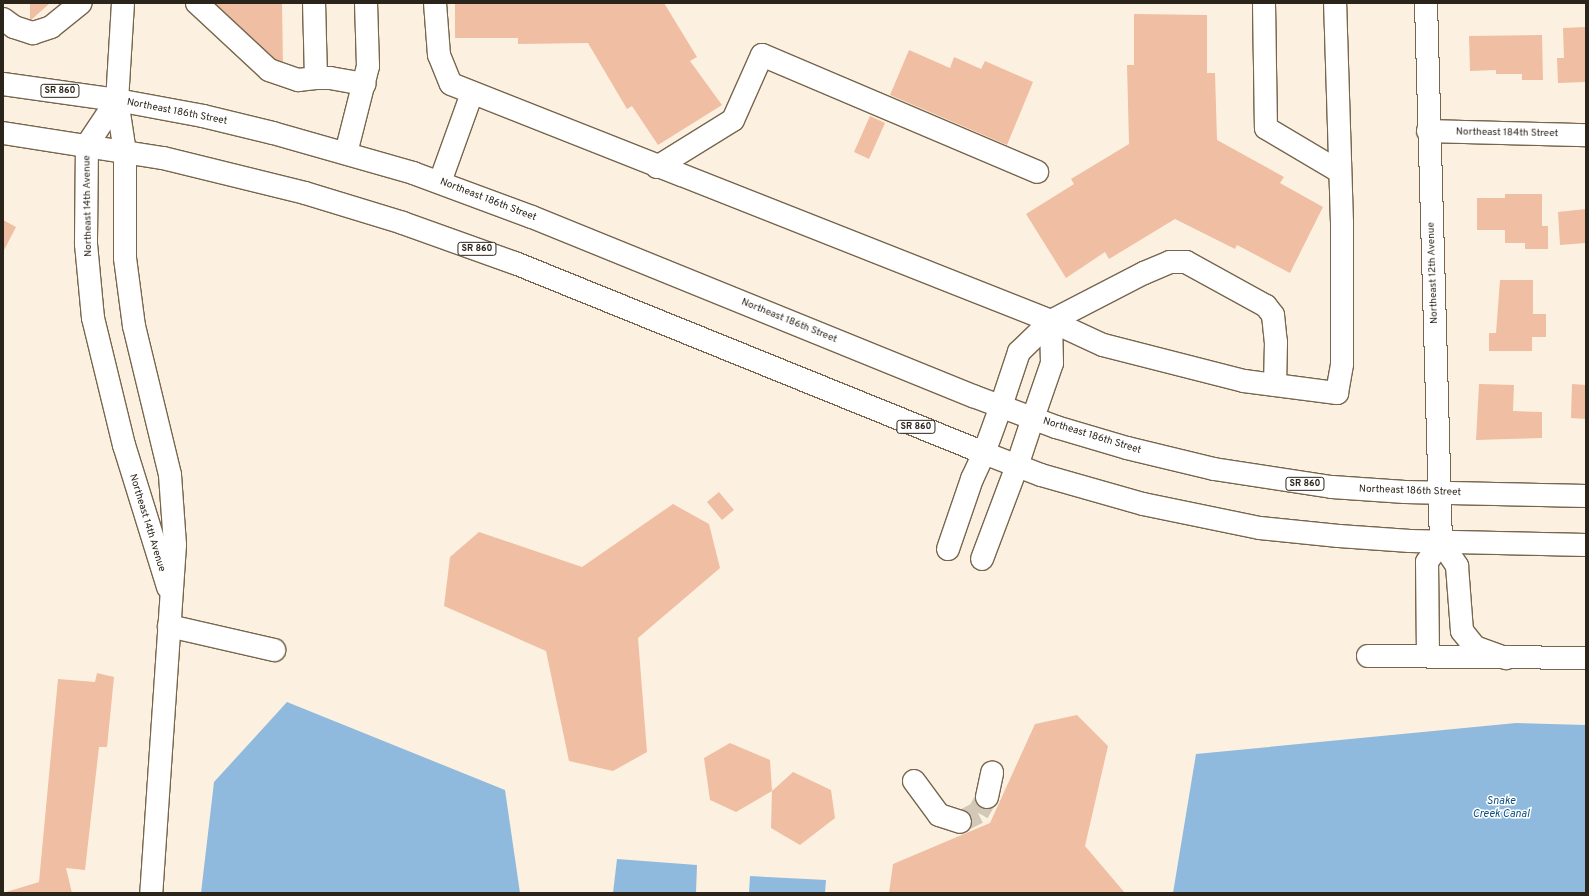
<!DOCTYPE html>
<style>
body{margin:0}
#map{position:relative;width:1589px;height:896px;overflow:hidden;background:#fcf1e0;font-family:Overpass,sans-serif}
div>[style]{position:absolute}
.water>*{inset:0;background:#8fbade}
.building>*{inset:0;background:#f0bea2}
.minor-tunnel>*{height:22px;margin-top:-11px;transform-origin:0;background:repeating-linear-gradient(90deg,#d2c8b8 0 22px,transparent 0 33px)}
.roads{filter:drop-shadow(1px 0 #77664d) drop-shadow(-1px 0 #77664d) drop-shadow(0 1px #77664d) drop-shadow(0 -1px #77664d)}
.minor>*{height:22px;margin:-11px;padding:0 11px;transform-origin:11px;border-radius:11px;background:#fff}
.major>*{height:22px;margin:-11px;padding:0 11px;transform-origin:11px;border-radius:11px;background:#fff}
span{translate:-50% -50%;white-space:nowrap;text-align:center;line-height:1.15;-webkit-text-stroke:3px #fff;paint-order:stroke}
.shield-label span{padding:1px 3px;background:#fff;border:1px solid;border-radius:3px;-webkit-text-stroke-width:0}
.shield-label{font-size:9px;color:#2b241a;font-weight:700}
.street-label{font-size:10px;color:#2b241a}
.water-label{font-size:11px;color:#0c5180;font-style:italic}
.frame{position:absolute;inset:0;border:4px solid #2b241a;pointer-events:none}
</style>
<div id="map">
<div class="water">
<i style="clip-path:polygon(287px 702px,505px 790px,520px 893px,201px 893px,214px 782px)"></i>
<i style="clip-path:polygon(1516px 723px,1586px 725px,1586px 893px,1173px 893px,1196px 754px)"></i>
<i style="clip-path:polygon(617px 859px,697px 865px,696px 893px,613px 893px)"></i>
<i style="clip-path:polygon(750px 876px,826px 880px,825px 893px,749px 893px)"></i>
</div>
<div class="building">
<i style="clip-path:polygon(30px 3px,50px 3px,30px 21px)"></i>
<i style="clip-path:polygon(211px 3px,282px 3px,283px 69px)"></i>
<i style="clip-path:polygon(455px 3px,664px 3px,697px 57px,690px 61px,722px 105px,658px 145px,632px 106px,627px 109px,588px 43px,518px 44px,518px 38px,455px 38px)"></i>
<i style="clip-path:polygon(1134px 14px,1207px 15px,1207px 73px,1215px 73px,1217px 140px,1284px 177px,1280px 183px,1323px 207px,1290px 273px,1237px 245px,1235px 249px,1175px 219px,1109px 259px,1105px 252px,1066px 278px,1026px 214px,1074px 184px,1071px 179px,1129px 144px,1127px 65px,1134px 65px)"></i>
<i style="clip-path:polygon(1586px 27px,1586px 82px,1558px 83px,1557px 58px,1564px 58px,1563px 28px)"></i>
<i style="clip-path:polygon(1542px 35px,1543px 80px,1522px 80px,1522px 74px,1496px 74px,1496px 70px,1470px 71px,1469px 36px)"></i>
<i style="clip-path:polygon(909px 50px,950px 68px,954px 57px,981px 69px,985px 61px,1033px 82px,1007px 145px,890px 95px)"></i>
<i style="clip-path:polygon(870px 116px,885px 123px,869px 159px,854px 152px)"></i>
<i style="clip-path:polygon(1505px 194px,1542px 194px,1542px 226px,1548px 226px,1548px 249px,1525px 249px,1525px 243px,1505px 243px,1505px 230px,1477px 230px,1477px 198px,1505px 198px)"></i>
<i style="clip-path:polygon(1586px 209px,1586px 243px,1560px 245px,1558px 212px)"></i>
<i style="clip-path:polygon(3px 220px,16px 227px,3px 252px)"></i>
<i style="clip-path:polygon(1500px 280px,1533px 280px,1533px 314px,1546px 314px,1546px 337px,1532px 337px,1532px 351px,1489px 351px,1489px 333px,1496px 333px)"></i>
<i style="clip-path:polygon(1479px 384px,1514px 385px,1513px 411px,1542px 412px,1542px 438px,1476px 440px)"></i>
<i style="clip-path:polygon(1572px 384px,1586px 385px,1586px 419px,1571px 418px)"></i>
<i style="clip-path:polygon(719px 492px,734px 510px,722px 520px,707px 502px)"></i>
<i style="clip-path:polygon(673px 504px,709px 524px,720px 568px,638px 638px,647px 752px,613px 771px,569px 761px,546px 651px,444px 606px,450px 557px,479px 532px,582px 567px)"></i>
<i style="clip-path:polygon(97px 673px,114px 677px,107px 747px,99px 747px,85px 870px,66px 868px,72px 893px,3px 893px,39px 882px,58px 679px,95px 682px)"></i>
<i style="clip-path:polygon(1077px 715px,1108px 746px,1085px 846px,1125px 893px,889px 893px,893px 864px,990px 823px,1035px 724px)"></i>
<i style="clip-path:polygon(730px 743px,770px 760px,772px 791px,793px 772px,831px 790px,835px 818px,800px 845px,771px 828px,772px 791px,736px 812px,710px 800px,704px 758px)"></i>
</div>
<div class="minor-tunnel">
<i style="left:960px;top:822px;width:20px;rotate:-27deg"></i>
<i style="left:978px;top:813px;width:18px;rotate:-61deg"></i>
</div>
<div class="roads">
<div class="minor">
<i style="left:123px;top:3px;width:97px;rotate:93.5deg"></i>
<i style="left:117px;top:100px;width:53px;rotate:81.3deg"></i>
<i style="left:125px;top:152px;width:106px;rotate:90deg"></i>
<i style="left:125px;top:258px;width:69px;rotate:82.5deg"></i>
<i style="left:134px;top:326px;width:153px;rotate:76.4deg"></i>
<i style="left:170px;top:475px;width:70px;rotate:85.9deg"></i>
<i style="left:175px;top:545px;width:349px;rotate:93.9deg"></i>
<i style="left:197px;top:3px;width:98px;rotate:42.9deg"></i>
<i style="left:269px;top:70px;width:31px;rotate:19deg"></i>
<i style="left:298px;top:80px;width:18px;rotate:-6deg"></i>
<i style="left:316px;top:78px;width:75px;rotate:-91.5deg"></i>
<i style="left:435px;top:3px;width:52px;rotate:85.6deg"></i>
<i style="left:439px;top:55px;width:31px;rotate:68deg"></i>
<i style="left:451px;top:84px;width:645px;rotate:21.55deg"></i>
<i style="left:1051px;top:321px;width:57px;rotate:24.8deg"></i>
<i style="left:1103px;top:345px;width:146px;rotate:14.3deg"></i>
<i style="left:1244px;top:381px;width:94px;rotate:7.4deg"></i>
<i style="left:1337px;top:393px;width:29px;rotate:-80deg"></i>
<i style="left:1342px;top:364px;width:141px;rotate:-90deg"></i>
<i style="left:1342px;top:223px;width:220px;rotate:-91.8deg"></i>
<i style="left:1264px;top:3px;width:125px;rotate:89.1deg"></i>
<i style="left:1266px;top:128px;width:86px;rotate:30.7deg"></i>
<i style="left:1426px;top:3px;width:539px;rotate:88.41deg"></i>
<i style="left:3px;top:19px;width:14px;rotate:36deg"></i>
<i style="left:14px;top:27px;width:20px;rotate:18deg"></i>
<i style="left:33px;top:33px;width:19px;rotate:-18deg"></i>
<i style="left:51px;top:27px;width:38px;rotate:-39deg"></i>
<i style="left:316px;top:78px;width:14px"></i>
<i style="left:330px;top:78px;width:35px;rotate:10deg"></i>
<i style="left:117px;top:100px;width:54px;rotate:123.7deg"></i>
<i style="left:87px;top:145px;width:99px;rotate:90.6deg"></i>
<i style="left:86px;top:244px;width:74px;rotate:84.6deg"></i>
<i style="left:93px;top:318px;width:131px;rotate:76.3deg"></i>
<i style="left:124px;top:445px;width:149px;rotate:72.8deg"></i>
<i style="left:1428px;top:131px;width:158px;rotate:1.5deg"></i>
<i style="left:346px;top:153px;width:90px;rotate:-75.8deg"></i>
<i style="left:368px;top:66px;width:63px;rotate:-91.8deg"></i>
<i style="left:657px;top:167px;width:89px;rotate:-31.7deg"></i>
<i style="left:733px;top:120px;width:71px;rotate:-66deg"></i>
<i style="left:762px;top:55px;width:299px;rotate:23deg"></i>
<i style="left:440px;top:182px;width:95px;rotate:-70.2deg"></i>
<i style="left:1001px;top:406px;width:57px;rotate:-71.6deg"></i>
<i style="left:1019px;top:352px;width:45px;rotate:-44.1deg"></i>
<i style="left:1051px;top:321px;width:105px;rotate:-27.3deg"></i>
<i style="left:1144px;top:273px;width:28px;rotate:-23deg"></i>
<i style="left:1170px;top:262px;width:16px"></i>
<i style="left:1186px;top:262px;width:91px;rotate:28.8deg"></i>
<i style="left:1266px;top:306px;width:11px;rotate:52deg"></i>
<i style="left:1273px;top:315px;width:27px;rotate:84deg"></i>
<i style="left:1276px;top:342px;width:43px;rotate:91.3deg"></i>
<i style="left:1033px;top:418px;width:58px;rotate:-70.9deg"></i>
<i style="left:1052px;top:363px;width:42px;rotate:-91.4deg"></i>
<i style="left:948px;top:549px;width:74px;rotate:-71.1deg"></i>
<i style="left:972px;top:479px;width:29px;rotate:-65deg"></i>
<i style="left:982px;top:559px;width:99px;rotate:-69.4deg"></i>
<i style="left:169px;top:626px;width:108px;rotate:12.9deg"></i>
<i style="left:1368px;top:656px;width:218px;rotate:0.5deg"></i>
<i style="left:1428px;top:656px;width:94px;rotate:-90.6deg"></i>
<i style="left:1427px;top:562px;width:24px;rotate:-55deg"></i>
<i style="left:1441px;top:542px;width:29px;rotate:56deg"></i>
<i style="left:1457px;top:566px;width:65px;rotate:85.6deg"></i>
<i style="left:1462px;top:631px;width:21px;rotate:51deg"></i>
<i style="left:1475px;top:647px;width:33px;rotate:20deg"></i>
<i style="left:914px;top:781px;width:42px;rotate:53.7deg"></i>
<i style="left:939px;top:815px;width:22px;rotate:18deg"></i>
<i style="left:987px;top:797px;width:25px;rotate:-78deg"></i>
</div>
<div class="major">
<i style="left:3px;top:84px;width:115px;rotate:8deg"></i>
<i style="left:117px;top:100px;width:87px;rotate:10.5deg"></i>
<i style="left:203px;top:116px;width:72px;rotate:13.7deg"></i>
<i style="left:273px;top:133px;width:146px;rotate:15.9deg"></i>
<i style="left:413px;top:173px;width:127px;rotate:20.3deg"></i>
<i style="left:532px;top:217px;width:476px;rotate:22.1deg"></i>
<i style="left:973px;top:396px;width:89px;rotate:20.5deg"></i>
<i style="left:1056px;top:427px;width:74px;rotate:16.5deg"></i>
<i style="left:1127px;top:448px;width:89px;rotate:13.6deg"></i>
<i style="left:1214px;top:469px;width:119px;rotate:8.7deg"></i>
<i style="left:1332px;top:487px;width:73px;rotate:3.9deg"></i>
<i style="left:1405px;top:492px;width:181px;rotate:1.3deg"></i>
<i style="left:3px;top:133px;width:162px;rotate:8.9deg"></i>
<i style="left:163px;top:158px;width:146px;rotate:13.8deg"></i>
<i style="left:305px;top:193px;width:102px;rotate:17deg"></i>
<i style="left:403px;top:223px;width:119px;rotate:19.7deg"></i>
<i style="left:515px;top:263px;width:506px;rotate:22.05deg"></i>
<i style="left:984px;top:453px;width:61px;rotate:21.1deg"></i>
<i style="left:1041px;top:475px;width:106px;rotate:15.9deg"></i>
<i style="left:1143px;top:504px;width:119px;rotate:11.6deg"></i>
<i style="left:1260px;top:528px;width:79px;rotate:5.8deg"></i>
<i style="left:1339px;top:536px;width:71px;rotate:4deg"></i>
<i style="left:1410px;top:541px;width:176px;rotate:1.3deg"></i>
<i style="left:984px;top:453px;width:50px;rotate:-70.1deg"></i>
<i style="left:1017px;top:466px;width:51px;rotate:-71.6deg"></i>
</div>
</div>
<div class="shield-label">
<span style="left:60px;top:91px">SR 860</span>
<span style="left:477px;top:249px">SR 860</span>
<span style="left:916px;top:427px">SR 860</span>
<span style="left:1305px;top:484px">SR 860</span>
</div>
<div class="street-label">
<span style="left:177px;top:112px;rotate:11deg">Northeast 186th Street</span>
<span style="left:1507px;top:133px;rotate:1deg">Northeast 184th Street</span>
<span style="left:488px;top:200px;rotate:21deg">Northeast 186th Street</span>
<span style="left:88px;top:206px;rotate:-91deg">Northeast 14th Avenue</span>
<span style="left:1433px;top:273px;rotate:-92deg">Northeast 12th Avenue</span>
<span style="left:789px;top:321px;rotate:22deg">Northeast 186th Street</span>
<span style="left:1092px;top:436px;rotate:17deg">Northeast 186th Street</span>
<span style="left:1410px;top:491px;rotate:2deg">Northeast 186th Street</span>
<span style="left:147px;top:523px;rotate:73deg">Northeast 14th Avenue</span>
</div>
<div class="water-label">
<span style="left:1501px;top:808px">Snake<br>Creek Canal</span>
</div>
<div class="frame"></div>
</div>
